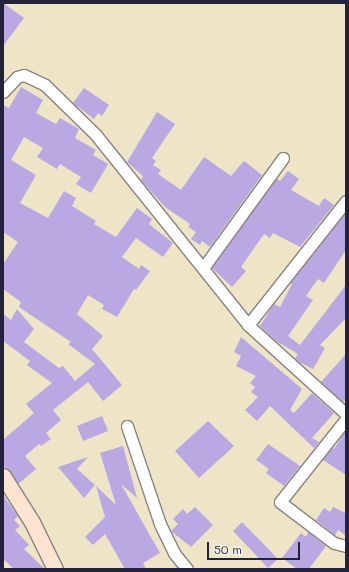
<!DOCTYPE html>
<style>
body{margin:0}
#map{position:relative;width:349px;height:572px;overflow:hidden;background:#eee4c6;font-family:Mali,sans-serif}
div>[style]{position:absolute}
.building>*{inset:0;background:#baa8e3}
.roads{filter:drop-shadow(1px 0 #888380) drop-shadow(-1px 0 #888380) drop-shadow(0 1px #888380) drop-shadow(0 -1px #888380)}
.street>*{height:11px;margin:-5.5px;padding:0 5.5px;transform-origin:5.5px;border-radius:5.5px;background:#fff}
.secondary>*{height:15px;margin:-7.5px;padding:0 7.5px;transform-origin:7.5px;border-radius:7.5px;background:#fde4d0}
span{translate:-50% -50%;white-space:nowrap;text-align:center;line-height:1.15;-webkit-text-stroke:3px #f7f3e8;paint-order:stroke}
.frame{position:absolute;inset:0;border:4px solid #22223b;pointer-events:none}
.scale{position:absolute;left:207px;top:542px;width:93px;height:18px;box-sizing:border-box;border:2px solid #22223b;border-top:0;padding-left:5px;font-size:12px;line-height:14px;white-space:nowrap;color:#22223b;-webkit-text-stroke:3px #f7f3e8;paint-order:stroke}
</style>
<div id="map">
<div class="building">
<i style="clip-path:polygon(3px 3px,24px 18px,3px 46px)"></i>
<i style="clip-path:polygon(21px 87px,43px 100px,36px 113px,56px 124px,60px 118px,79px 129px,75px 138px,96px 150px,93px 155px,108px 164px,91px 193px,76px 184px,81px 177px,60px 164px,57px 169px,37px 157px,43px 148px,24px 137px,11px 160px,36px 175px,20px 203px,48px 218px,64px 191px,76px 198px,72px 206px,96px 221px,94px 224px,116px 237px,137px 208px,152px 219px,149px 224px,173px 243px,163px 257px,136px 238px,122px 257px,139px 269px,141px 265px,150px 271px,136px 290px,134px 289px,117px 317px,102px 309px,104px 305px,88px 295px,77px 314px,103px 336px,92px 349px,122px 385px,103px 401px,88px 382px,53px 410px,61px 420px,46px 433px,51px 439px,41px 446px,39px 444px,25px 456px,36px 469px,18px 484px,10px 471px,3px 466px,3px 440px,34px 413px,26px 404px,52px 383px,27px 365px,30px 361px,3px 341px,3px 314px,11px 320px,17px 309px,34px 329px,24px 342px,59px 368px,63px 366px,75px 381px,95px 364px,68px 344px,71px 342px,19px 307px,21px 302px,3px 289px,3px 264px,18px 242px,3px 232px,3px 105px,9px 108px)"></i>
<i style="clip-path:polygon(84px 88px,109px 105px,102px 116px,98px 113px,94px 119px,73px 103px)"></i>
<i style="clip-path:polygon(157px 112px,175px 124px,152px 158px,156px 161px,153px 165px,161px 170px,158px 174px,181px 190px,204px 157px,231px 176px,244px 161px,262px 175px,210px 247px,202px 241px,200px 245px,191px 239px,196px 232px,188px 227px,190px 224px,165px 207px,141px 180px,143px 176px,127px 162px)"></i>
<i style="clip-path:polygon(288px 171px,299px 179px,291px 190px,319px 206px,324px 198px,334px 205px,300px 247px,273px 233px,270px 238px,264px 234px,241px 267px,246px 271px,232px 287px,212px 268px,273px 183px,277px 179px,280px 181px)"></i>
<i style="clip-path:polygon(345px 214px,346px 250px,324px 283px,318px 279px,306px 296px,313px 300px,288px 336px,300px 345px,346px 285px,346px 318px,320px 345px,325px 348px,313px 369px,299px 362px,295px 358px,298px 354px,276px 341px,260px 326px,274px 304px,280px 307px,292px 284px,290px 283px)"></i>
<i style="clip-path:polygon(241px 337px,302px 389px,290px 410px,294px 413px,312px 393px,334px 413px,312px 438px,319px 442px,314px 448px,270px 406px,257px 421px,245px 410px,258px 397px,251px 392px,255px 387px,250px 383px,256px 376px,236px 366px,241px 356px,234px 352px)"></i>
<i style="clip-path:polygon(346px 354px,346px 399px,343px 402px,321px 382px)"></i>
<i style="clip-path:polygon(102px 416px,108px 431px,83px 441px,77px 426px)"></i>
<i style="clip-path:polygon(208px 421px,234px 446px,199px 478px,175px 451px)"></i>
<i style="clip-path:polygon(346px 430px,346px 475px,323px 460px,332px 448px,334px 449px)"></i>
<i style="clip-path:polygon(268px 444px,300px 466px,284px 486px,266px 473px,269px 469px,256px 460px)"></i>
<i style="clip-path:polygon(123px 446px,137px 498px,121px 484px,160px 553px,143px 563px,146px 569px,125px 569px,105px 534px,93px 545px,85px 537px,105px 517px,96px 486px,116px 505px,100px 453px)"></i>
<i style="clip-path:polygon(88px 457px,77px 469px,95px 485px,84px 498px,58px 467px)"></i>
<i style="clip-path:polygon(3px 495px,18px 516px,14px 520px,20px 526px,15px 530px,29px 545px,24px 549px,45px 569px,14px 569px,3px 559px)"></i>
<i style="clip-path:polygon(195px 507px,213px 525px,191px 547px,171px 531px,178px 524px,173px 519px,183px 509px,187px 514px)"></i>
<i style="clip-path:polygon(333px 507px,346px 513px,346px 536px,338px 530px,335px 535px,316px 520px,324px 508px,330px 512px)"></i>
<i style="clip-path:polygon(242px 522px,278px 559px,268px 568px,233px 531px)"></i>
<i style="clip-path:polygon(308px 532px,326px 546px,309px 569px,297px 569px,282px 558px,301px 533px,306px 537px)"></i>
</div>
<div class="roads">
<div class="street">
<i style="left:3px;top:92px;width:21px;rotate:-47deg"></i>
<i style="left:17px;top:77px;width:7px;rotate:-16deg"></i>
<i style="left:24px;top:75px;width:23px;rotate:25deg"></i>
<i style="left:45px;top:85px;width:71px;rotate:44.4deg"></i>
<i style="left:96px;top:135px;width:243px;rotate:51.3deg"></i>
<i style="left:248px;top:325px;width:132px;rotate:42.2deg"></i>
<i style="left:203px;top:268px;width:136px;rotate:-54deg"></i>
<i style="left:248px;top:325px;width:158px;rotate:-51.7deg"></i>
<i style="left:346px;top:419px;width:106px;rotate:128.5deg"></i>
<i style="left:280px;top:502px;width:68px;rotate:37.2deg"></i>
<i style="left:334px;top:543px;width:12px;rotate:14deg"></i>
<i style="left:127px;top:426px;width:103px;rotate:71.4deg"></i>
<i style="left:160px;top:524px;width:32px;rotate:64deg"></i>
<i style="left:174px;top:553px;width:21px;rotate:51deg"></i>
</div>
<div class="secondary">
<i style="left:3px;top:476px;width:54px;rotate:57.8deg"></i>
<i style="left:32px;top:522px;width:52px;rotate:63.9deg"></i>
</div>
</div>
<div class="frame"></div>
<div class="scale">50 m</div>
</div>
